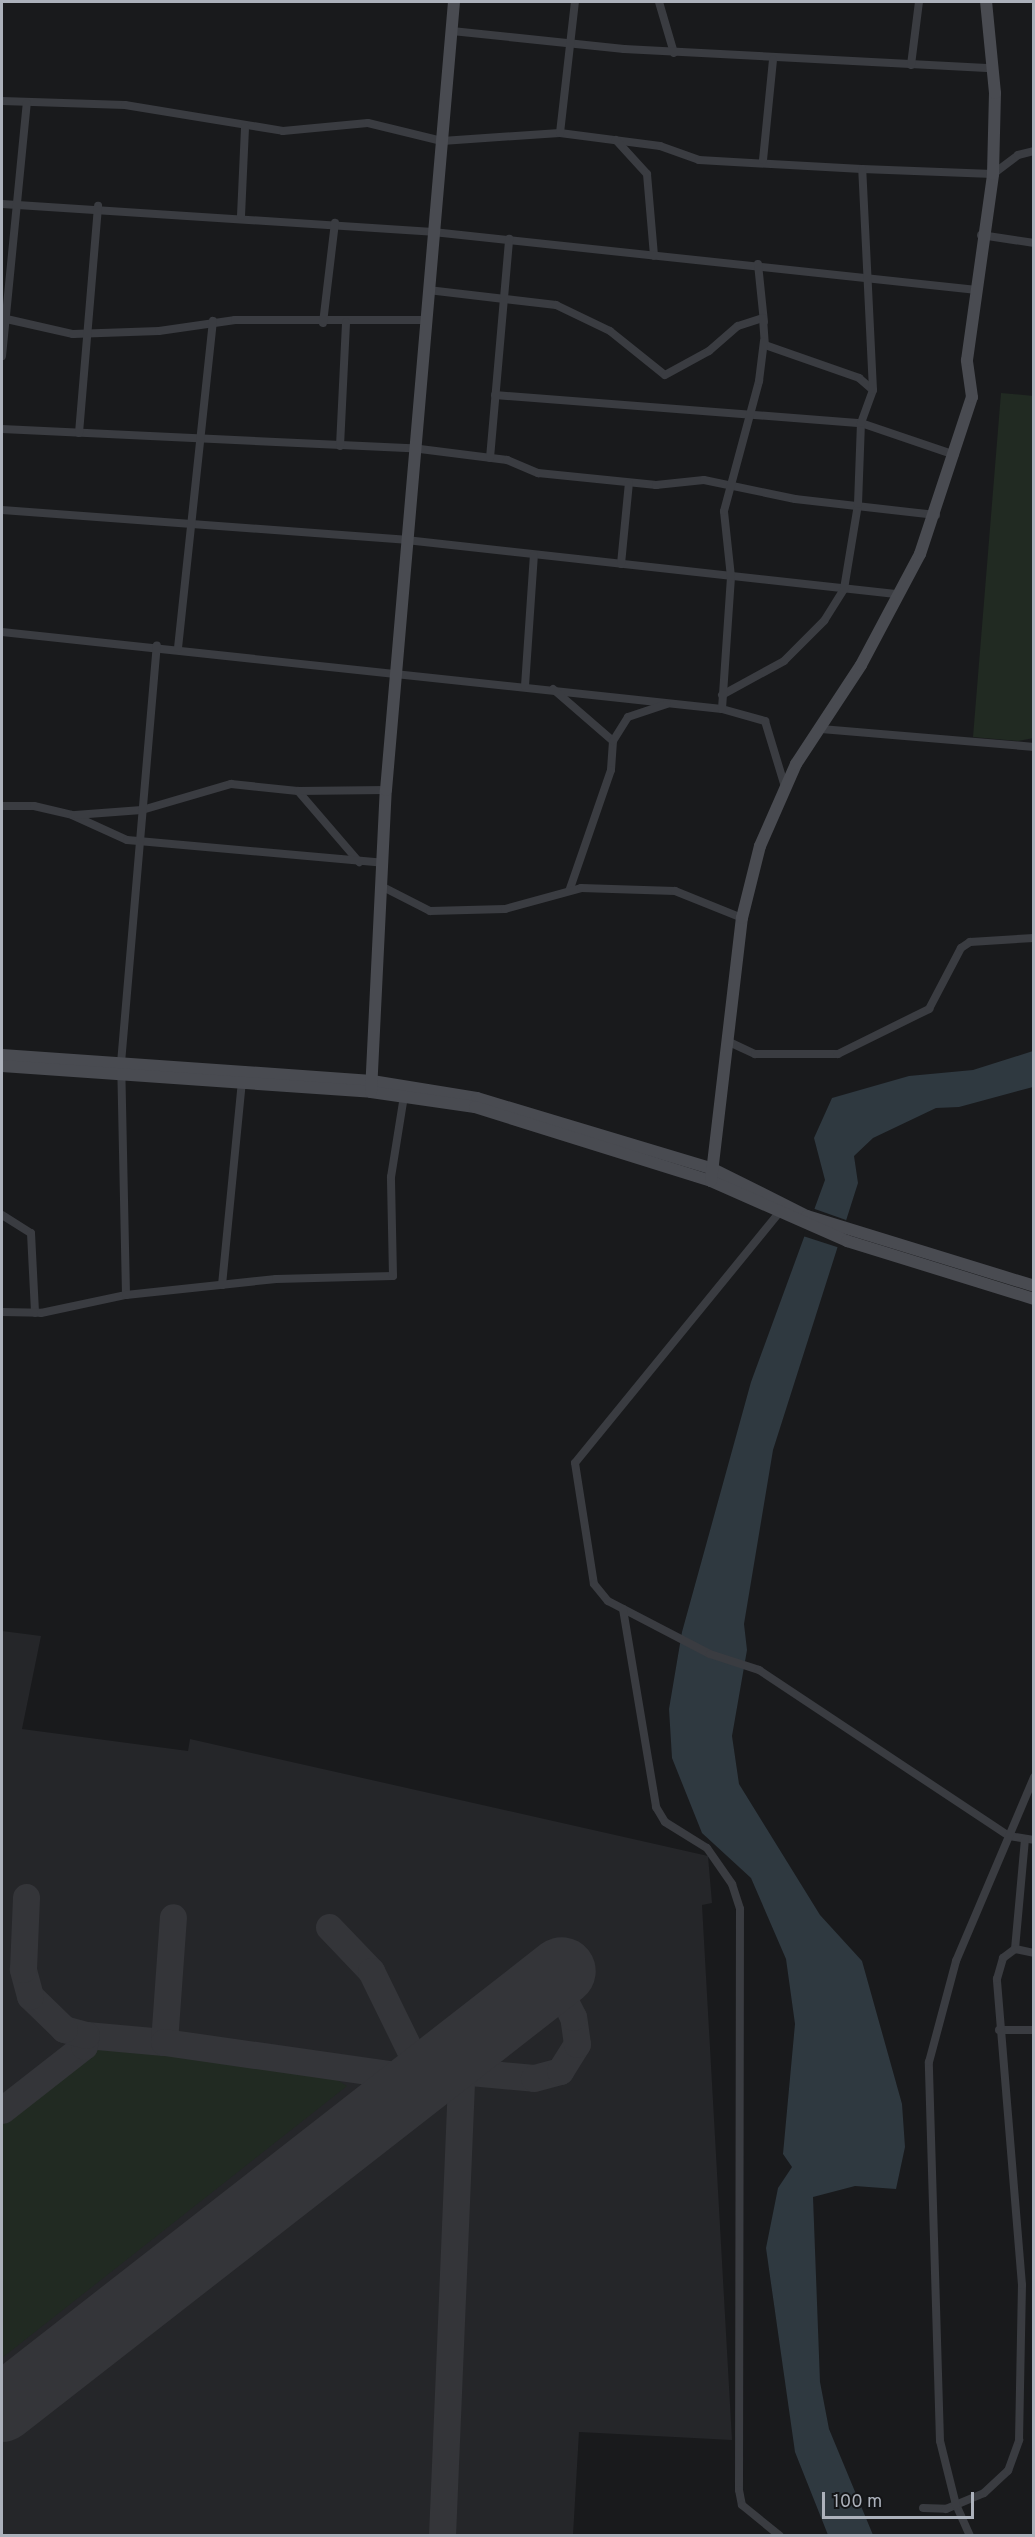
<!DOCTYPE html>
<style>
body{margin:0}
#map{position:relative;width:1035px;height:2537px;overflow:hidden;background:#191a1c;font-family:Overpass,sans-serif}
div>[style]{position:absolute}
.built>*{inset:0;background:#252629}
.green>*{inset:0;background:#212a22}
.water>*{inset:0;background:#2f3940}
.pier>*{inset:0;background:#191a1c}
.taxiway>*{height:27px;margin:-13.5px;padding:0 13.5px;transform-origin:13.5px;border-radius:13.5px;background:#343539}
.runway>*{height:68px;margin:-34px;padding:0 34px;transform-origin:34px;border-radius:34px;background:#343539}
.street>*{height:8px;margin:-4px;padding:0 4px;transform-origin:4px;border-radius:4px;background:#3a3c41}
.secondary>*{height:12px;margin:-6px;padding:0 6px;transform-origin:6px;border-radius:6px;background:#494b51}
span{translate:-50% -50%;white-space:nowrap;text-align:center;line-height:1.15;-webkit-text-stroke:4.5px #141517;paint-order:stroke}
.frame{position:absolute;inset:0;border:3px solid #acb1bb;pointer-events:none}
.scale{position:absolute;left:822px;top:2492px;width:152px;height:27px;box-sizing:border-box;border:3px solid #acb1bb;border-top:0;padding-left:8px;font-size:18px;line-height:21px;white-space:nowrap;color:#acb1bb;-webkit-text-stroke:4px #141517;paint-order:stroke}
</style>
<div id="map">
<div class="built">
<i style="clip-path:polygon(2px 1631px,41px 1636px,22px 1729px,188px 1751px,190px 1739px,708px 1856px,712px 1903px,702px 1905px,732px 2440px,579px 2432px,573px 2535px,2px 2535px)"></i>
</div>
<div class="green">
<i style="clip-path:polygon(1001px 393px,1034px 396px,1034px 738px,1018px 741px,973px 737px)"></i>
<i style="clip-path:polygon(103px 2046px,328px 2074px,347px 2086px,2px 2358px,2px 2119px)"></i>
</div>
<div class="water">
<i style="clip-path:polygon(1033px 1051px,1033px 1087px,959px 1107px,936px 1108px,873px 1138px,854px 1156px,858px 1183px,773px 1450px,744px 1624px,747px 1650px,732px 1736px,739px 1784px,820px 1915px,862px 1961px,902px 2104px,905px 2147px,896px 2189px,855px 2186px,813px 2197px,820px 2382px,829px 2429px,873px 2535px,828px 2535px,795px 2452px,766px 2248px,778px 2188px,792px 2167px,783px 2154px,795px 2024px,786px 1959px,751px 1878px,702px 1833px,672px 1758px,669px 1709px,682px 1632px,751px 1382px,825px 1180px,814px 1138px,832px 1098px,909px 1076px,973px 1070px)"></i>
</div>
<div class="pier">
<i style="clip-path:polygon(812px 1208px,846px 1220px,840px 1248px,803px 1236px)"></i>
</div>
<div class="taxiway">
<i style="left:329px;top:1927px;width:61px;rotate:46.3deg"></i>
<i style="left:371px;top:1971px;width:120px;rotate:63.9deg"></i>
<i style="left:86px;top:2035px;width:78px;rotate:5.1deg"></i>
<i style="left:164px;top:2042px;width:125px;rotate:-85.9deg"></i>
<i style="left:164px;top:2042px;width:263px;rotate:8.1deg"></i>
<i style="left:424px;top:2079px;width:36px;rotate:-13deg"></i>
<i style="left:459px;top:2071px;width:75px;rotate:5.3deg"></i>
<i style="left:534px;top:2078px;width:27px;rotate:-15deg"></i>
<i style="left:560px;top:2071px;width:32px;rotate:-58deg"></i>
<i style="left:577px;top:2044px;width:27px;rotate:-98deg"></i>
<i style="left:573px;top:2017px;width:27px;rotate:-117deg"></i>
<i style="left:561px;top:1993px;width:18px;rotate:-153deg"></i>
<i style="left:2px;top:2110px;width:104px;rotate:-38deg"></i>
<i style="left:84px;top:2046px;width:11px;rotate:-80deg"></i>
<i style="left:86px;top:2035px;width:23px;rotate:-165deg"></i>
<i style="left:64px;top:2029px;width:47px;rotate:-135.9deg"></i>
<i style="left:30px;top:1996px;width:28px;rotate:-105deg"></i>
<i style="left:23px;top:1969px;width:72px;rotate:-87.6deg"></i>
<i style="left:442px;top:2536px;width:487px;rotate:-87.6deg"></i>
</div>
<div class="runway">
<i style="left:2px;top:2408px;width:710px;rotate:-37.97deg"></i>
</div>
<div class="street">
<i style="left:659px;top:2px;width:53px;rotate:73.6deg"></i>
<i style="left:452px;top:31px;width:173px;rotate:6deg"></i>
<i style="left:624px;top:49px;width:368px;rotate:3deg"></i>
<i style="left:911px;top:65px;width:64px;rotate:-82.8deg"></i>
<i style="left:2px;top:101px;width:123px;rotate:1.9deg"></i>
<i style="left:125px;top:105px;width:160px;rotate:9.3deg"></i>
<i style="left:283px;top:131px;width:85px;rotate:-5.4deg"></i>
<i style="left:368px;top:123px;width:76px;rotate:13.7deg"></i>
<i style="left:442px;top:141px;width:118px;rotate:-3.9deg"></i>
<i style="left:560px;top:133px;width:101px;rotate:7.4deg"></i>
<i style="left:660px;top:146px;width:41px;rotate:19.7deg"></i>
<i style="left:699px;top:160px;width:163px;rotate:3.2deg"></i>
<i style="left:862px;top:169px;width:131px;rotate:2.2deg"></i>
<i style="left:993px;top:174px;width:31px;rotate:-37deg"></i>
<i style="left:1018px;top:155px;width:16px;rotate:-14deg"></i>
<i style="left:560px;top:133px;width:132px;rotate:-83.5deg"></i>
<i style="left:616px;top:140px;width:46px;rotate:47.6deg"></i>
<i style="left:647px;top:174px;width:82px;rotate:85.1deg"></i>
<i style="left:763px;top:160px;width:101px;rotate:-84.3deg"></i>
<i style="left:2px;top:204px;width:432px;rotate:3.7deg"></i>
<i style="left:433px;top:232px;width:547px;rotate:6.09deg"></i>
<i style="left:241px;top:216px;width:89px;rotate:-87.4deg"></i>
<i style="left:981px;top:235px;width:54px;rotate:8.6deg"></i>
<i style="left:758px;top:264px;width:58px;rotate:84.1deg"></i>
<i style="left:428px;top:290px;width:129px;rotate:6.7deg"></i>
<i style="left:556px;top:305px;width:60px;rotate:25.7deg"></i>
<i style="left:610px;top:331px;width:70px;rotate:38.7deg"></i>
<i style="left:665px;top:375px;width:50px;rotate:-28.6deg"></i>
<i style="left:709px;top:351px;width:38px;rotate:-41deg"></i>
<i style="left:738px;top:326px;width:26px;rotate:-18deg"></i>
<i style="left:763px;top:318px;width:27px;rotate:86deg"></i>
<i style="left:765px;top:345px;width:100px;rotate:19.3deg"></i>
<i style="left:859px;top:378px;width:18px;rotate:41deg"></i>
<i style="left:2px;top:318px;width:73px;rotate:12.7deg"></i>
<i style="left:73px;top:334px;width:86px;rotate:-2deg"></i>
<i style="left:159px;top:331px;width:77px;rotate:-8.2deg"></i>
<i style="left:235px;top:320px;width:190px"></i>
<i style="left:323px;top:323px;width:101px;rotate:-83.2deg"></i>
<i style="left:2px;top:356px;width:254px;rotate:-84.4deg"></i>
<i style="left:495px;top:395px;width:367px;rotate:4.4deg"></i>
<i style="left:861px;top:423px;width:99px;rotate:18.8deg"></i>
<i style="left:2px;top:429px;width:410px;rotate:2.7deg"></i>
<i style="left:412px;top:448px;width:96px;rotate:7.2deg"></i>
<i style="left:507px;top:460px;width:34px;rotate:23deg"></i>
<i style="left:538px;top:473px;width:119px;rotate:5.8deg"></i>
<i style="left:656px;top:485px;width:48px;rotate:-5.9deg"></i>
<i style="left:704px;top:480px;width:93px;rotate:11.8deg"></i>
<i style="left:795px;top:499px;width:142px;rotate:6.5deg"></i>
<i style="left:79px;top:433px;width:228px;rotate:-85.2deg"></i>
<i style="left:340px;top:446px;width:124px;rotate:-87.2deg"></i>
<i style="left:490px;top:458px;width:220px;rotate:-85deg"></i>
<i style="left:2px;top:510px;width:405px;rotate:4.2deg"></i>
<i style="left:406px;top:540px;width:495px;rotate:6.3deg"></i>
<i style="left:621px;top:564px;width:81px;rotate:-84.4deg"></i>
<i style="left:2px;top:632px;width:724px;rotate:6.1deg"></i>
<i style="left:722px;top:709px;width:45px;rotate:15.6deg"></i>
<i style="left:765px;top:721px;width:69px;rotate:73.1deg"></i>
<i style="left:178px;top:648px;width:329px;rotate:-83.9deg"></i>
<i style="left:525px;top:686px;width:131px;rotate:-86.1deg"></i>
<i style="left:553px;top:689px;width:79px;rotate:40.9deg"></i>
<i style="left:613px;top:741px;width:29px;rotate:94deg"></i>
<i style="left:611px;top:770px;width:128px;rotate:109.1deg"></i>
<i style="left:722px;top:695px;width:71px;rotate:-28.7deg"></i>
<i style="left:784px;top:661px;width:57px;rotate:-45deg"></i>
<i style="left:824px;top:621px;width:38px;rotate:-58deg"></i>
<i style="left:844px;top:589px;width:86px;rotate:-80.6deg"></i>
<i style="left:858px;top:504px;width:81px;rotate:-87.9deg"></i>
<i style="left:861px;top:423px;width:35px;rotate:-70deg"></i>
<i style="left:873px;top:390px;width:221px;rotate:-92.8deg"></i>
<i style="left:722px;top:709px;width:132px;rotate:-86.1deg"></i>
<i style="left:731px;top:577px;width:66px;rotate:-96.1deg"></i>
<i style="left:724px;top:511px;width:135px;rotate:-74.9deg"></i>
<i style="left:759px;top:381px;width:40px;rotate:-82.9deg"></i>
<i style="left:821px;top:729px;width:214px;rotate:4.8deg"></i>
<i style="left:613px;top:741px;width:28px;rotate:-58deg"></i>
<i style="left:628px;top:717px;width:41px;rotate:-18.4deg"></i>
<i style="left:298px;top:791px;width:94px;rotate:49.3deg"></i>
<i style="left:2px;top:806px;width:32px"></i>
<i style="left:34px;top:806px;width:39px;rotate:13deg"></i>
<i style="left:72px;top:815px;width:60px;rotate:24.4deg"></i>
<i style="left:127px;top:840px;width:257px;rotate:5.1deg"></i>
<i style="left:75px;top:815px;width:67px;rotate:-4.3deg"></i>
<i style="left:142px;top:810px;width:93px;rotate:-16.3deg"></i>
<i style="left:231px;top:784px;width:67px;rotate:6deg"></i>
<i style="left:298px;top:791px;width:88px;rotate:-0.7deg"></i>
<i style="left:381px;top:886px;width:55px;rotate:27deg"></i>
<i style="left:430px;top:911px;width:75px;rotate:-1.5deg"></i>
<i style="left:505px;top:909px;width:79px;rotate:-15.4deg"></i>
<i style="left:581px;top:888px;width:94px;rotate:1.8deg"></i>
<i style="left:675px;top:891px;width:72px;rotate:21.9deg"></i>
<i style="left:727px;top:1041px;width:31px;rotate:25deg"></i>
<i style="left:755px;top:1054px;width:83px"></i>
<i style="left:838px;top:1054px;width:102px;rotate:-26.3deg"></i>
<i style="left:929px;top:1009px;width:69px;rotate:-62.3deg"></i>
<i style="left:961px;top:948px;width:11px;rotate:-34deg"></i>
<i style="left:970px;top:942px;width:64px;rotate:-3.6deg"></i>
<i style="left:778px;top:1214px;width:321px;rotate:129.2deg"></i>
<i style="left:575px;top:1463px;width:122px;rotate:81.1deg"></i>
<i style="left:594px;top:1584px;width:22px;rotate:51deg"></i>
<i style="left:608px;top:1601px;width:115px;rotate:27.5deg"></i>
<i style="left:710px;top:1654px;width:52px;rotate:18.1deg"></i>
<i style="left:759px;top:1670px;width:300px;rotate:33.6deg"></i>
<i style="left:1009px;top:1836px;width:25px;rotate:9deg"></i>
<i style="left:2px;top:1215px;width:34px;rotate:32deg"></i>
<i style="left:31px;top:1233px;width:80px;rotate:87.1deg"></i>
<i style="left:222px;top:1285px;width:204px;rotate:-84.4deg"></i>
<i style="left:126px;top:1295px;width:232px;rotate:-91.2deg"></i>
<i style="left:121px;top:1063px;width:419px;rotate:-85.1deg"></i>
<i style="left:2px;top:1312px;width:39px;rotate:1deg"></i>
<i style="left:41px;top:1313px;width:87px;rotate:-12deg"></i>
<i style="left:126px;top:1295px;width:151px;rotate:-6.1deg"></i>
<i style="left:276px;top:1279px;width:117px;rotate:-1.5deg"></i>
<i style="left:393px;top:1276px;width:99px;rotate:-91.2deg"></i>
<i style="left:391px;top:1177px;width:82px;rotate:-80.9deg"></i>
<i style="left:623px;top:1609px;width:201px;rotate:80.5deg"></i>
<i style="left:656px;top:1807px;width:17px;rotate:59deg"></i>
<i style="left:665px;top:1822px;width:49px;rotate:31.8deg"></i>
<i style="left:707px;top:1848px;width:44px;rotate:55.2deg"></i>
<i style="left:732px;top:1884px;width:26px;rotate:72deg"></i>
<i style="left:740px;top:1909px;width:581px;rotate:90.1deg"></i>
<i style="left:739px;top:2490px;width:15px;rotate:79deg"></i>
<i style="left:742px;top:2505px;width:49px;rotate:39.2deg"></i>
<i style="left:1015px;top:1949px;width:110px;rotate:-84.8deg"></i>
<i style="left:999px;top:2030px;width:35px"></i>
<i style="left:923px;top:2508px;width:23px;rotate:2deg"></i>
<i style="left:946px;top:2509px;width:41px;rotate:-22.8deg"></i>
<i style="left:984px;top:2493px;width:33px;rotate:-43deg"></i>
<i style="left:1008px;top:2471px;width:33px;rotate:-70deg"></i>
<i style="left:1019px;top:2440px;width:155px;rotate:-88.9deg"></i>
<i style="left:1022px;top:2285px;width:307px;rotate:-94.7deg"></i>
<i style="left:997px;top:1979px;width:22px;rotate:-74deg"></i>
<i style="left:1003px;top:1958px;width:15px;rotate:-37deg"></i>
<i style="left:1015px;top:1949px;width:19px;rotate:12deg"></i>
<i style="left:970px;top:2536px;width:34px;rotate:-114deg"></i>
<i style="left:956px;top:2505px;width:66px;rotate:-104deg"></i>
<i style="left:940px;top:2441px;width:379px;rotate:-91.7deg"></i>
<i style="left:929px;top:2062px;width:105px;rotate:-75deg"></i>
<i style="left:956px;top:1961px;width:200px;rotate:-67deg"></i>
</div>
<div class="secondary">
<i style="left:2px;top:1055px;width:371px;rotate:4deg"></i>
<i style="left:372px;top:1081px;width:106px;rotate:9.2deg"></i>
<i style="left:477px;top:1098px;width:246px;rotate:16.7deg"></i>
<i style="left:713px;top:1169px;width:105px;rotate:26.6deg"></i>
<i style="left:807px;top:1216px;width:238px;rotate:17.1deg"></i>
<i style="left:2px;top:1066px;width:370px;rotate:4deg"></i>
<i style="left:371px;top:1092px;width:105px;rotate:8.2deg"></i>
<i style="left:475px;top:1107px;width:247px;rotate:17.4deg"></i>
<i style="left:711px;top:1181px;width:149px;rotate:23.8deg"></i>
<i style="left:847px;top:1241px;width:196px;rotate:17.2deg"></i>
<i style="left:371px;top:1092px;width:302px;rotate:-87.2deg"></i>
<i style="left:386px;top:790px;width:791px;rotate:-85.07deg"></i>
<i style="left:711px;top:1181px;width:265px;rotate:-83.3deg"></i>
<i style="left:742px;top:918px;width:74px;rotate:-76deg"></i>
<i style="left:760px;top:846px;width:90px;rotate:-66.3deg"></i>
<i style="left:796px;top:764px;width:118px;rotate:-56.7deg"></i>
<i style="left:861px;top:665px;width:126px;rotate:-62deg"></i>
<i style="left:920px;top:554px;width:165px;rotate:-71.7deg"></i>
<i style="left:972px;top:397px;width:37px;rotate:-98deg"></i>
<i style="left:967px;top:360px;width:188px;rotate:-82deg"></i>
<i style="left:993px;top:174px;width:81px;rotate:-88.6deg"></i>
<i style="left:995px;top:93px;width:91px;rotate:-95.6deg"></i>
</div>
<div class="frame"></div>
<div class="scale">100 m</div>
</div>
